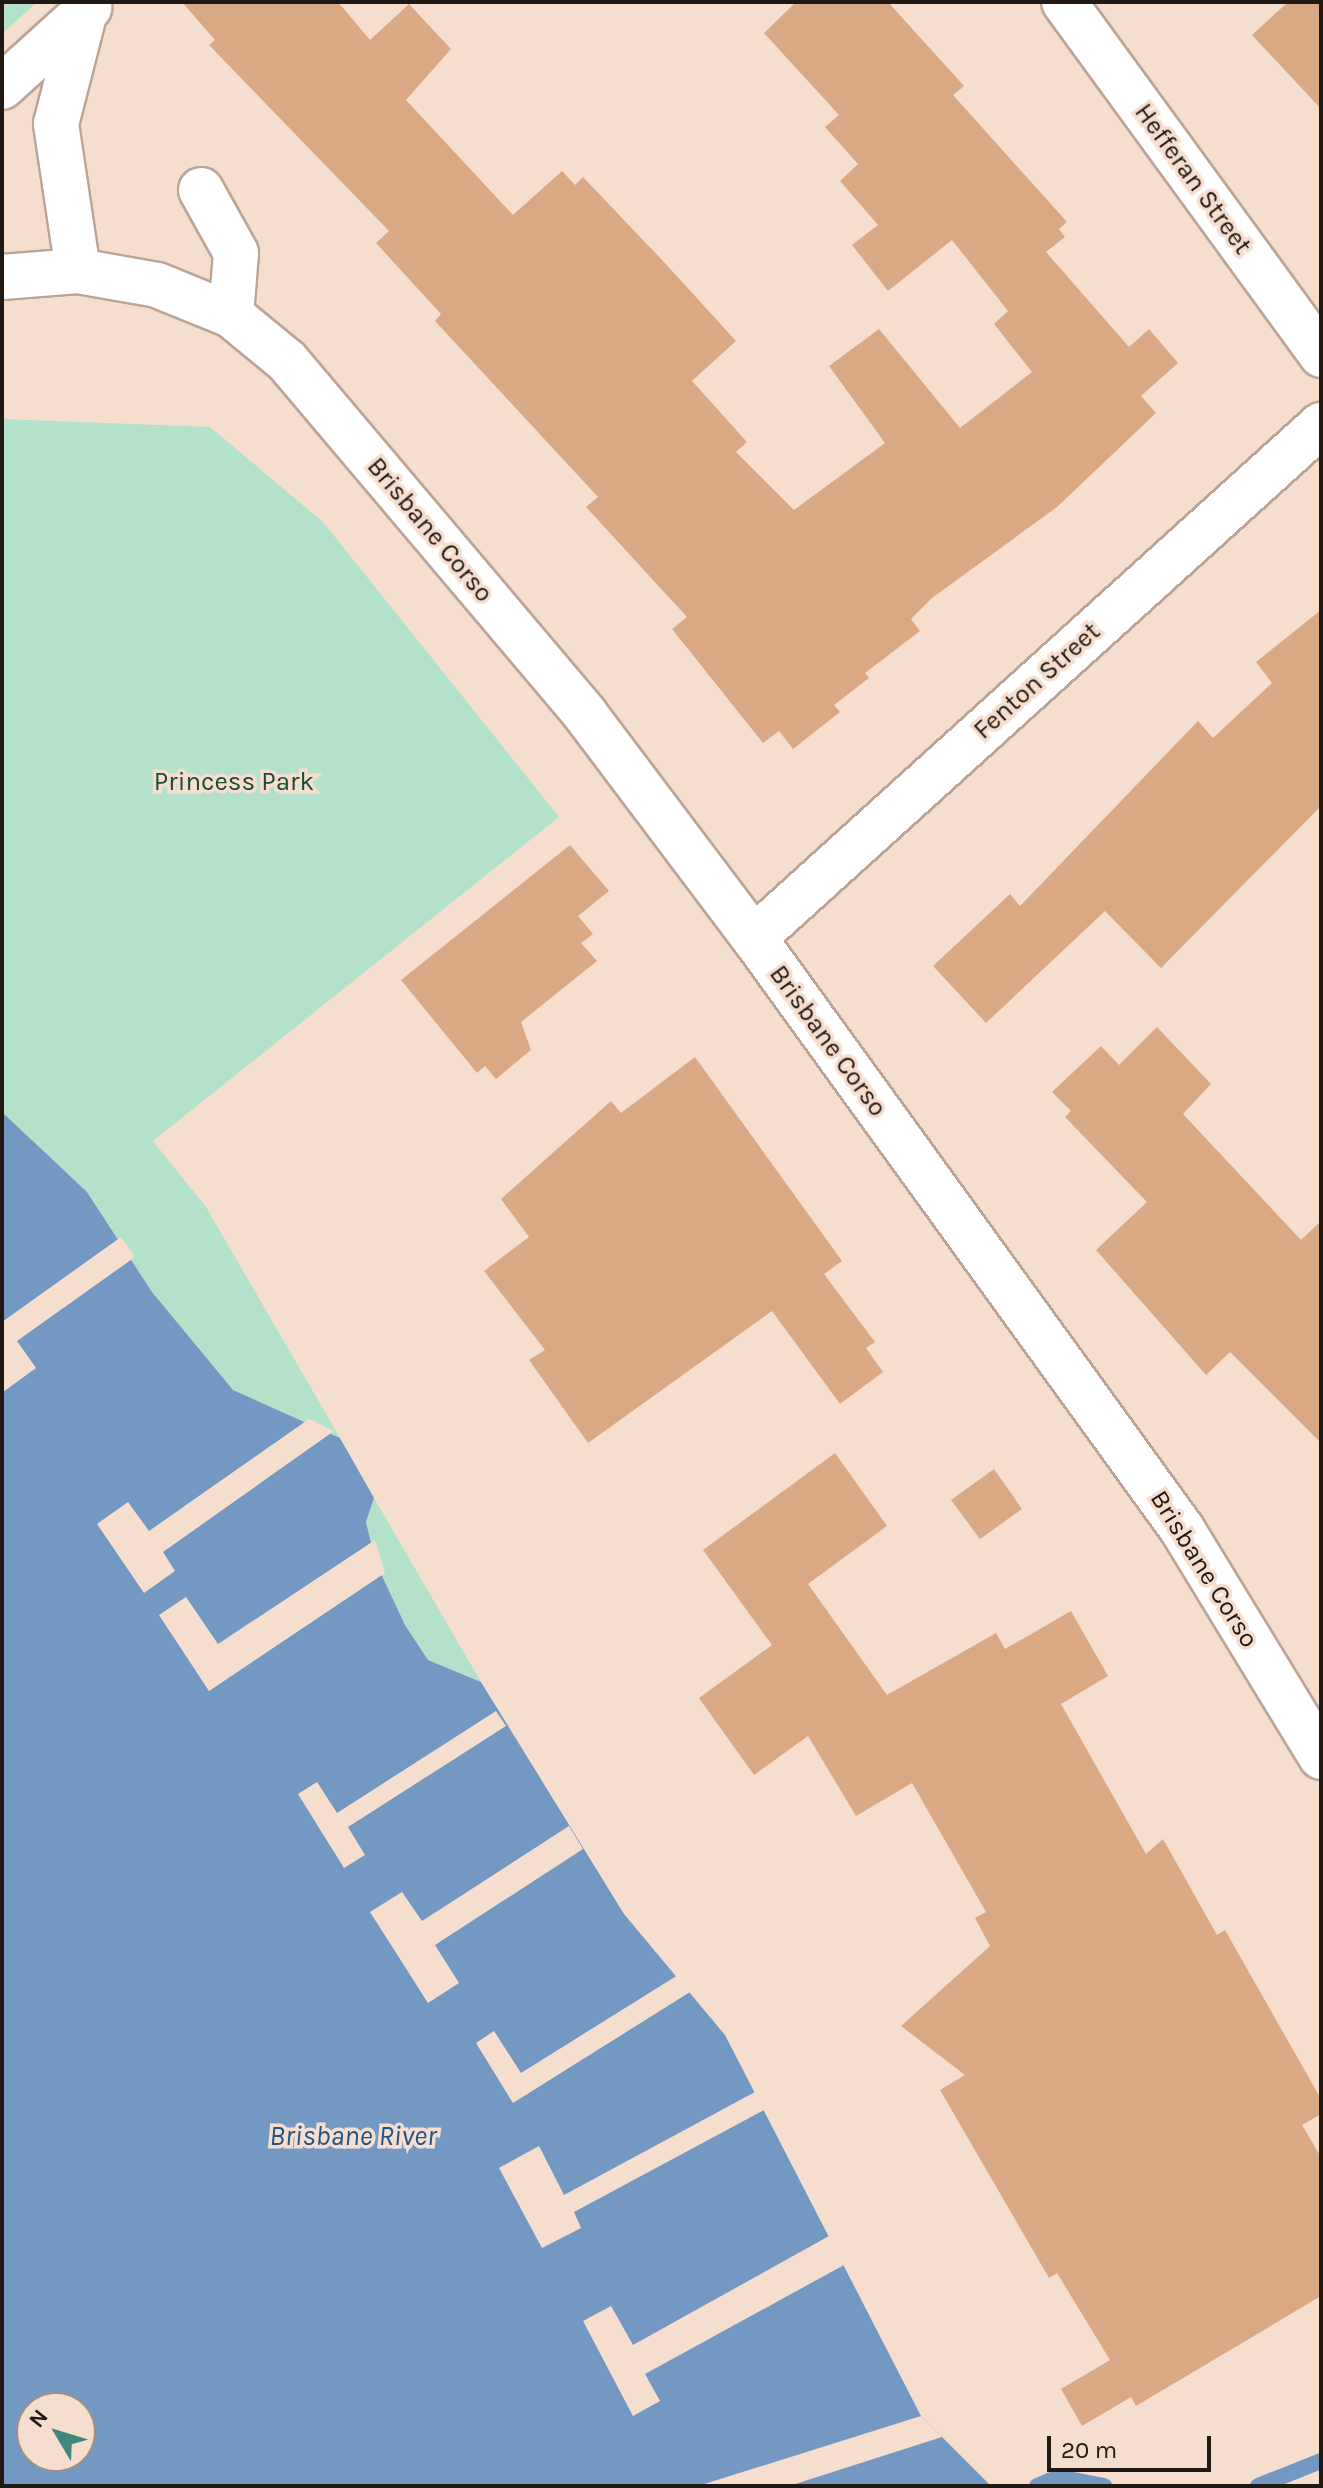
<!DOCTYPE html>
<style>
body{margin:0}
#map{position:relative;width:1323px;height:2488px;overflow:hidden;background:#f6decf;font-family:Karla,sans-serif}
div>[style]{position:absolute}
.green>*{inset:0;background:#b3e1c9}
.water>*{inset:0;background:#7399c3}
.pier>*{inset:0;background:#f6decf}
.stream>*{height:16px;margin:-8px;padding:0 8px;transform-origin:8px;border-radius:8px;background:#7399c3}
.building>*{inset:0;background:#d8a984}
.roads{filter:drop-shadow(2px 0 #bca597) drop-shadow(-2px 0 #bca597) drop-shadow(0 2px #bca597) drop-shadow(0 -2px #bca597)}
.minor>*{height:44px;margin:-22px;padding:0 22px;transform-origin:22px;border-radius:22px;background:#fff}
span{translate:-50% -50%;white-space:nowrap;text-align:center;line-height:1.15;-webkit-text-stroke:7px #f6decf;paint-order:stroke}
.street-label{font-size:26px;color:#201813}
.park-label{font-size:26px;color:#1b4a35}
.water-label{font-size:28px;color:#1c5388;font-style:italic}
.frame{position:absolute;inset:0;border:4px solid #201813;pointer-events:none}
.north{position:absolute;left:16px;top:2392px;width:80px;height:80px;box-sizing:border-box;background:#f6decf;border:2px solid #a08f84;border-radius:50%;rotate:308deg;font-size:22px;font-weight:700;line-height:32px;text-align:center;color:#201813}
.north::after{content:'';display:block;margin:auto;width:28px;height:36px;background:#41877d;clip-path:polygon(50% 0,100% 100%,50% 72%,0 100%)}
.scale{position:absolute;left:1047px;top:2436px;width:164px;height:36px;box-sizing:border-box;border:4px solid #201813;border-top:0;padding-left:10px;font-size:24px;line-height:28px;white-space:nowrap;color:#201813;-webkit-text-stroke:6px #f6decf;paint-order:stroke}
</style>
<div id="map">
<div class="green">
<i style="clip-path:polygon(2px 2px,37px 2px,2px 34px)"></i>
<i style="clip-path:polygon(2px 419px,210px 427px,323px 522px,559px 817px,153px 1141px,206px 1207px,340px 1438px,233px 1390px,152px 1292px,87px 1192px,2px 1112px)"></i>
<i style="clip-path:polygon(374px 1498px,481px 1682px,428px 1660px,405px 1625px,376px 1563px,366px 1522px)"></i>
</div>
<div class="water">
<i style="clip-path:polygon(evenodd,2px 1112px,87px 1192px,152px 1292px,233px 1390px,340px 1438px,374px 1498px,366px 1522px,376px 1563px,405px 1625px,428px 1660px,481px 1682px,624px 1914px,725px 2035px,921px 2416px,991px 2486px,2px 2486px,2px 1112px,32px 2408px,80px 2408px,80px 2456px,32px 2456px,32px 2408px)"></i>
</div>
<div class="pier">
<i style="clip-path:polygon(121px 1237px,135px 1257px,17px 1341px,36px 1368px,3px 1392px,2px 1322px)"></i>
<i style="clip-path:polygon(309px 1419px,334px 1431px,163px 1552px,175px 1571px,144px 1593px,97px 1524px,128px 1502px,149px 1531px)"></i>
<i style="clip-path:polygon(375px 1540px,385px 1573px,209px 1691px,159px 1615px,186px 1597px,218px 1644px)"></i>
<i style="clip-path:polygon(496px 1711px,506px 1726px,348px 1827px,365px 1855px,344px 1868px,298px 1794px,317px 1782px,337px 1813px)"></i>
<i style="clip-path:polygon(569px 1826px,583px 1849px,435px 1945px,459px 1983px,428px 2003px,370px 1912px,402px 1892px,422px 1921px)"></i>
<i style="clip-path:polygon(678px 1975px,690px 1992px,513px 2103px,476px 2043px,494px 2031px,521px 2073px)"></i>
<i style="clip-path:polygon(755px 2092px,764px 2110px,574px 2212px,581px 2228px,542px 2248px,499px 2168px,539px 2146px,564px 2195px)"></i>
<i style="clip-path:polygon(829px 2236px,844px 2265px,645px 2374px,660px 2401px,633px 2416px,583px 2321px,611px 2306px,633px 2345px)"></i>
<i style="clip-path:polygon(921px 2416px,942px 2437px,789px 2486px,698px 2486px)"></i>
</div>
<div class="stream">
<i style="left:1037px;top:2486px;width:23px;rotate:-23deg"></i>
<i style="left:1058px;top:2477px;width:47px;rotate:11.1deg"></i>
<i style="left:1258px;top:2486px;width:68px;rotate:-21.6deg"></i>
</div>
<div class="building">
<i style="clip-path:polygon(182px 2px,338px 2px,370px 40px,409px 4px,451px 49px,406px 100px,513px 215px,562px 171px,575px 185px,583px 177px,663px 261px,736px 341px,692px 381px,747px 442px,736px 452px,794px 510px,885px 443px,829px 366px,879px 329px,960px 428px,1032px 372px,994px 324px,1008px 311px,952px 240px,888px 291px,852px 245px,878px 225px,840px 181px,858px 164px,825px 127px,839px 115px,764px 33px,796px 2px,888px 2px,964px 86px,953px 95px,1067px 222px,1059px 229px,1065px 237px,1046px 252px,1129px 347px,1149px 329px,1178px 363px,1141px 396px,1156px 413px,1057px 507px,932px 598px,911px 619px,920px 631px,865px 673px,869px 678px,834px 705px,840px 712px,793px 749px,779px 731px,763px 743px,672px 629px,687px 617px,586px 507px,598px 497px,435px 321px,441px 314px,376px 243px,389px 231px,209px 45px,215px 40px)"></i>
<i style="clip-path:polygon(1288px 2px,1321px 2px,1321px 109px,1252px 35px)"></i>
<i style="clip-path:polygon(1321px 610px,1321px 806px,1161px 968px,1105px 911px,986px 1023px,933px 966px,1010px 894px,1020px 906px,1198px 721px,1213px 738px,1272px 683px,1256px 662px)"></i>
<i style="clip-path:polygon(570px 845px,609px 891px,578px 916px,593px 934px,581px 943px,597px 961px,521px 1022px,531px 1050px,496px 1079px,485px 1066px,477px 1073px,401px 980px)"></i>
<i style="clip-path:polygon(1157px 1027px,1211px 1084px,1183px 1114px,1301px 1240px,1321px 1221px,1321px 1443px,1230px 1352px,1206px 1375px,1096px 1250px,1147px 1202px,1065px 1117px,1071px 1111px,1052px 1092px,1101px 1046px,1119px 1065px)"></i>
<i style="clip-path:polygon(695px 1057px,842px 1261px,824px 1274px,875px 1342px,866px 1348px,883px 1372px,840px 1404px,772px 1311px,588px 1443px,529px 1360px,545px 1350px,484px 1271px,529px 1237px,501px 1199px,611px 1101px,621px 1113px)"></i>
<i style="clip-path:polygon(835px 1453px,887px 1526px,808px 1584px,887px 1695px,996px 1633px,1005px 1649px,1071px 1611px,1108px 1676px,1061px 1704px,1146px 1854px,1163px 1839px,1217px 1935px,1225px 1930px,1321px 2099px,1321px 2114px,1302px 2125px,1321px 2157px,1321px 2296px,1136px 2406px,1131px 2397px,1082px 2426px,1061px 2389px,1110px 2360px,1057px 2273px,1049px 2278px,940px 2090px,965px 2075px,901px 2026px,990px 1946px,975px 1918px,986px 1912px,912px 1783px,856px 1816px,808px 1736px,754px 1775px,699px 1698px,772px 1645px,703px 1550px)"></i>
<i style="clip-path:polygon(994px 1469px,1022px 1509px,980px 1539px,951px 1500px)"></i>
</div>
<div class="roads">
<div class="minor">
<i style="left:1064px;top:2px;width:437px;rotate:53.9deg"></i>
<i style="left:2px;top:87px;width:118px;rotate:-42.2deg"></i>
<i style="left:201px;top:190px;width:72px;rotate:60.9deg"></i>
<i style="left:236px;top:253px;width:62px;rotate:94.6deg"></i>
<i style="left:78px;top:271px;width:149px;rotate:-98.5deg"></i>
<i style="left:56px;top:124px;width:117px;rotate:-75.6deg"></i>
<i style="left:2px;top:277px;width:76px;rotate:-4.5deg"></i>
<i style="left:78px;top:271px;width:80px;rotate:10deg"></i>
<i style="left:157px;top:285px;width:80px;rotate:22.1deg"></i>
<i style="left:231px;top:315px;width:72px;rotate:39.4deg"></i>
<i style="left:287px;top:361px;width:462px;rotate:49.8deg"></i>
<i style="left:585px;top:714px;width:281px;rotate:53deg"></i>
<i style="left:754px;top:938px;width:730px;rotate:54.09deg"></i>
<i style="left:1182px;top:1529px;width:267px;rotate:58.6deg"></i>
<i style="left:754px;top:938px;width:765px;rotate:-42.14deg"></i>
</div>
</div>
<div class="street-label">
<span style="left:1193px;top:179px;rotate:54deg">Hefferan Street</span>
<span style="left:430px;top:530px;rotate:50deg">Brisbane Corso</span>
<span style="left:1037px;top:681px;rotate:-42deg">Fenton Street</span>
<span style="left:828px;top:1041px;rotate:54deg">Brisbane Corso</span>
<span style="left:1204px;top:1569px;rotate:58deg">Brisbane Corso</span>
</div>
<div class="park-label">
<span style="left:234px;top:782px">Princess Park</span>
</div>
<div class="water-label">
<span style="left:353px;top:2136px">Brisbane River</span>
</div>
<div class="frame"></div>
<div class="north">N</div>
<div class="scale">20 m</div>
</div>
